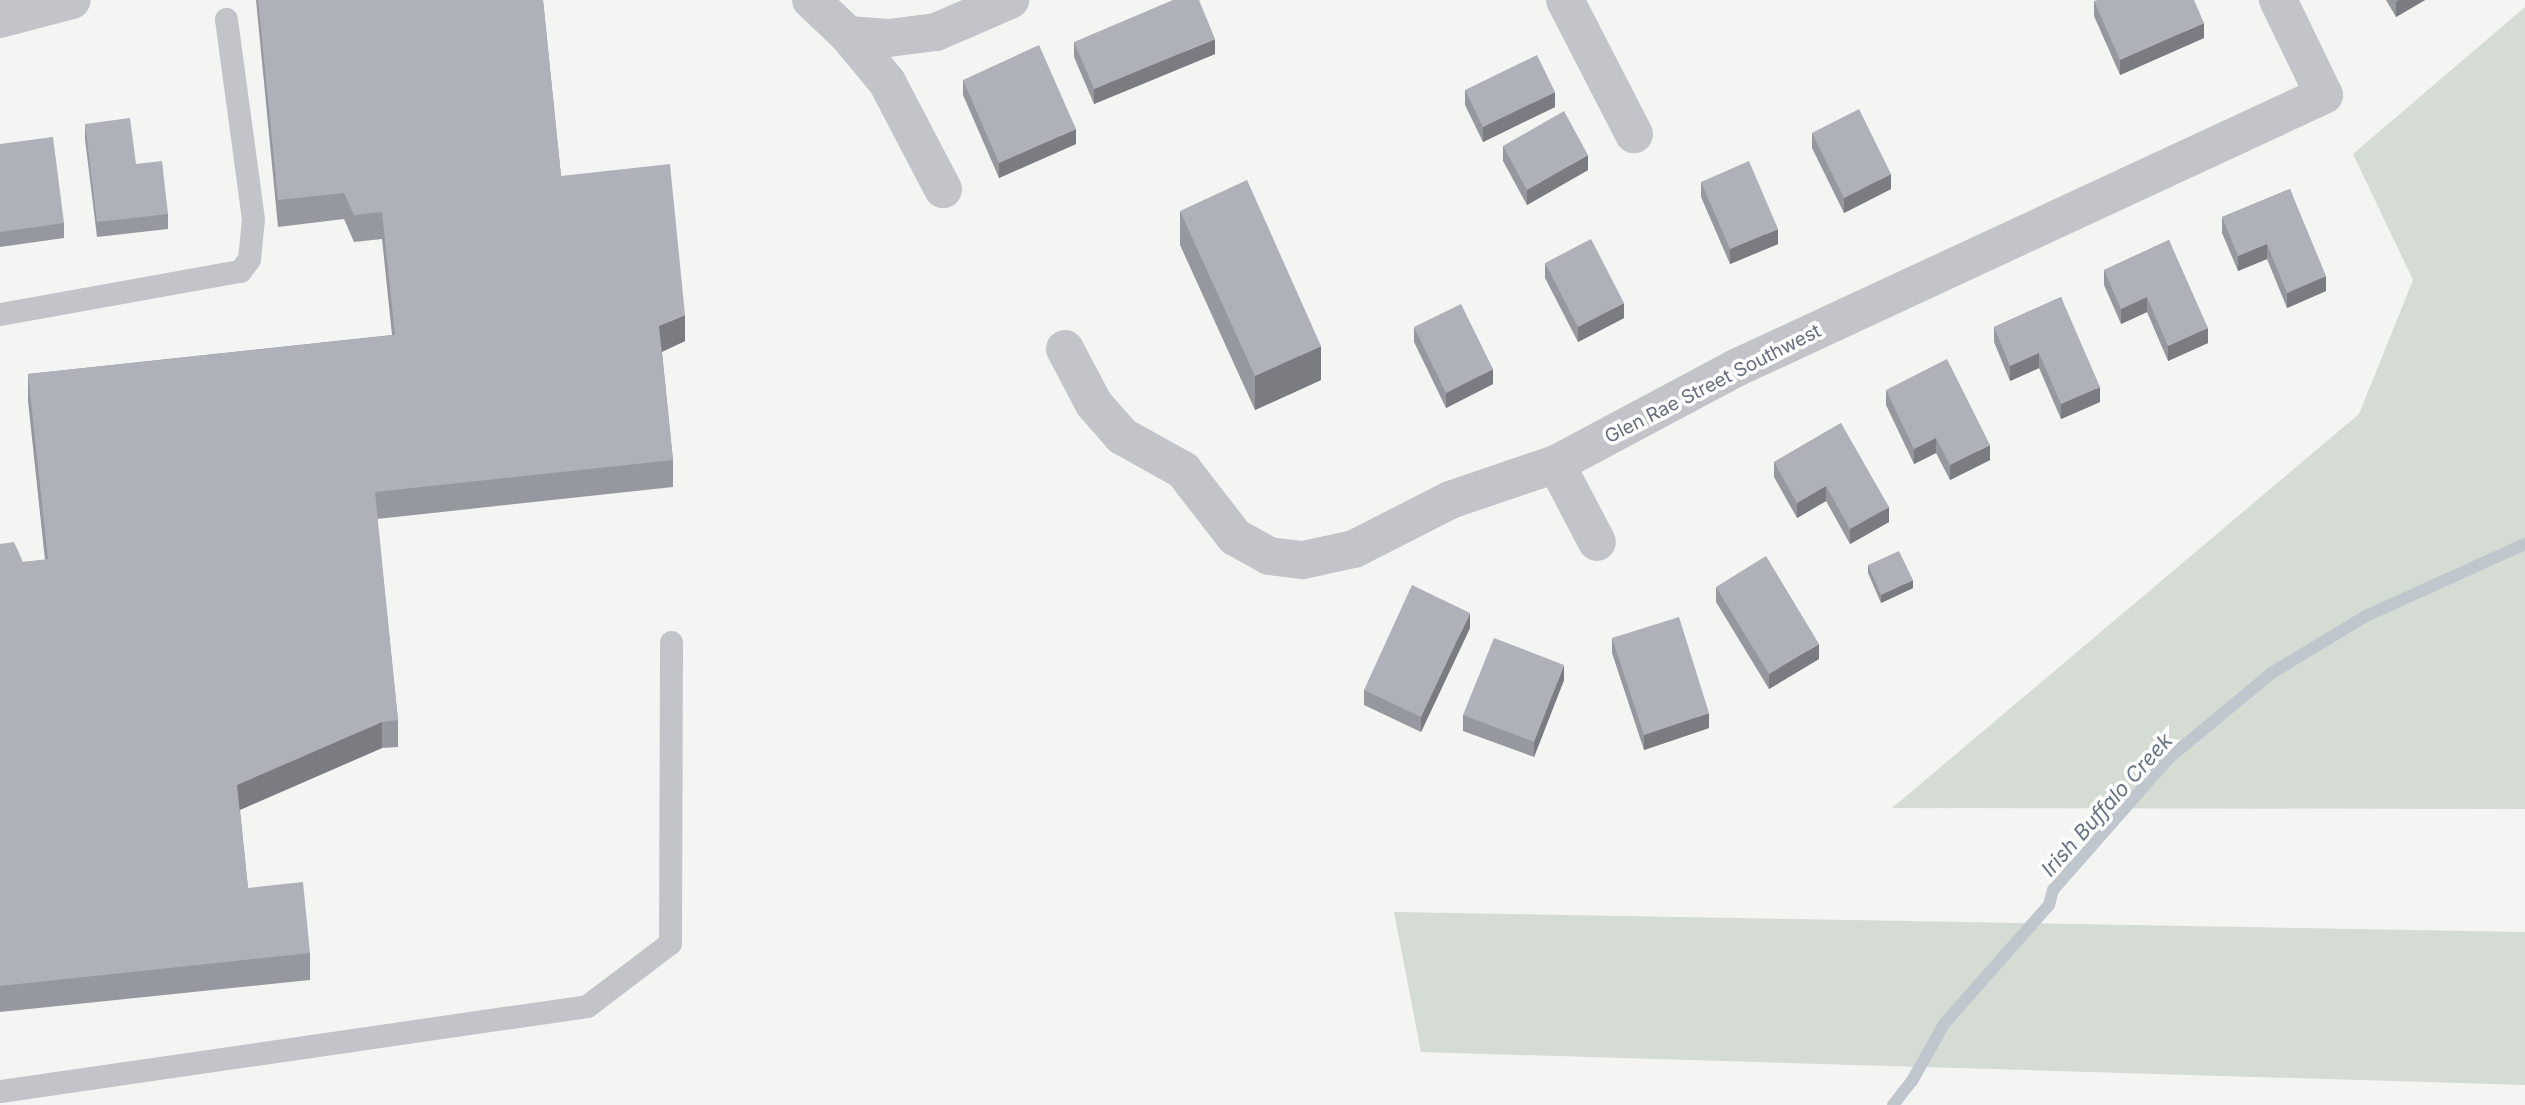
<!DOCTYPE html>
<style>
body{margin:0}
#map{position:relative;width:2525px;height:1105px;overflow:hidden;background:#f4f5f2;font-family:Inter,sans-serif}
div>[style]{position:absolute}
.green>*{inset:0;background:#d4dcd3}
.stream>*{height:12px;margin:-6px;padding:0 6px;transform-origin:6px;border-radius:6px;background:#c0c6cd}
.service>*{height:23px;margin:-11.5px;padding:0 11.5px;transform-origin:11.5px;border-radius:11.5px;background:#c3c4c9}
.minor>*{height:38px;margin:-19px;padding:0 19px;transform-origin:19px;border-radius:19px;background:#c3c4c9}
.wall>*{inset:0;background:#96989f}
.shaded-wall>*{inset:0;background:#7a7c82}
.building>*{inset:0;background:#aeb1b9}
span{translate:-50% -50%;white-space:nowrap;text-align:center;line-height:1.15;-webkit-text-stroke:7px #fff;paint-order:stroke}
.street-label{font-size:19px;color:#666d81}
.water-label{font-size:21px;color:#677485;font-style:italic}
</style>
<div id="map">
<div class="green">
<i style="clip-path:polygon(2525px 7px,2525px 809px,1892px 808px,2359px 414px,2413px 280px,2353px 154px)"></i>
<i style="clip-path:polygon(1394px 912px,2525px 932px,2525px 1085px,1421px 1052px)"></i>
</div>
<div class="stream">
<i style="left:1893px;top:1105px;width:31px;rotate:-52deg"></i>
<i style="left:1912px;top:1081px;width:65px;rotate:-60.7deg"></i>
<i style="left:1944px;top:1024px;width:159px;rotate:-48.6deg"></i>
<i style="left:2049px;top:905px;width:16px;rotate:-75deg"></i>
<i style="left:2053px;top:890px;width:176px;rotate:-48.7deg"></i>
<i style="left:2169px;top:758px;width:135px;rotate:-39.6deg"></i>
<i style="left:2273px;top:672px;width:109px;rotate:-31.1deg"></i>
<i style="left:2366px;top:616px;width:175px;rotate:-24.4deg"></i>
</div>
<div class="service">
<i style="left:0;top:314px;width:244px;rotate:-10.2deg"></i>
<i style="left:240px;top:271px;width:15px;rotate:-53deg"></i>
<i style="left:249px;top:259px;width:40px;rotate:-84.3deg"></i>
<i style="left:253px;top:219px;width:202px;rotate:-97.7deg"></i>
<i style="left:0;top:1091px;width:593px;rotate:-8.24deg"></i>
<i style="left:587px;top:1006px;width:104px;rotate:-37.2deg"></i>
<i style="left:670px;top:943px;width:301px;rotate:-89.8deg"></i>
</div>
<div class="minor">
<i style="left:811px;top:0;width:51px;rotate:43.4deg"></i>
<i style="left:848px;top:35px;width:61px;rotate:50.3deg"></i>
<i style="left:887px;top:82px;width:121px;rotate:62.4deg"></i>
<i style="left:1565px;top:0;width:151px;rotate:62.8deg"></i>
<i style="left:0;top:19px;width:74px;rotate:-14.8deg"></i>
<i style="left:848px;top:35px;width:41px;rotate:4.2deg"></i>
<i style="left:889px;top:38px;width:47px;rotate:-7.3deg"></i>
<i style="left:936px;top:32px;width:81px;rotate:-23.4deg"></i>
<i style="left:1065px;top:349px;width:62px;rotate:62.2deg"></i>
<i style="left:1094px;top:404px;width:43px;rotate:48.8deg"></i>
<i style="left:1122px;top:436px;width:70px;rotate:29.1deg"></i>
<i style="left:1183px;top:470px;width:85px;rotate:52.2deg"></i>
<i style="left:1235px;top:537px;width:39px;rotate:29deg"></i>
<i style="left:1269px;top:556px;width:34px;rotate:7deg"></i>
<i style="left:1303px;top:560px;width:52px;rotate:-12.2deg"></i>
<i style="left:1354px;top:549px;width:108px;rotate:-27deg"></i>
<i style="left:1450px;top:500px;width:112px;rotate:-18.8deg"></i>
<i style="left:1556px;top:464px;width:206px;rotate:-28.1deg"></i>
<i style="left:1738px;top:367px;width:646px;rotate:-24.9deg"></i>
<i style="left:2324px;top:95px;width:106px;rotate:-115.8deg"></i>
<i style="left:1556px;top:464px;width:88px;rotate:62.3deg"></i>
</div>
<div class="wall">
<i style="clip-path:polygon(256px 0,543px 0,561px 176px,685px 341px,662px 352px,673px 460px,673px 487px,377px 519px,398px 720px,398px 747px,382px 748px,240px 810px,248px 888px,310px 953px,310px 980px,0 1012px,0 544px,23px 562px,45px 560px,28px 401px,28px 374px,392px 335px,382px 239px,354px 242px,344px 219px,278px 227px)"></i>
<i style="clip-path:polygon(2386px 0,2425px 0,2396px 17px)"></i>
<i style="clip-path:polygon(2094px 1px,2204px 38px,2120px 75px,2094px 16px)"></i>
<i style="clip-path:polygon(1074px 42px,1215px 54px,1094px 104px,1074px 57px)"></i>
<i style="clip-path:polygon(963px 80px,1076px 144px,999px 178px,963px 95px)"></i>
<i style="clip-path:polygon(1465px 90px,1555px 107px,1483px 142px,1465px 105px)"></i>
<i style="clip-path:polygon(85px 124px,136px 164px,168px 214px,168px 229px,97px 237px,85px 139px)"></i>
<i style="clip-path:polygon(1812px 133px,1891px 189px,1844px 213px,1812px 148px)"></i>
<i style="clip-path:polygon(0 144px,64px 223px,64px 238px,0 247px)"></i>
<i style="clip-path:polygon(1503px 146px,1588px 170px,1527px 205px,1503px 161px)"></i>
<i style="clip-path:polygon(1701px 182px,1778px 244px,1730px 264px,1701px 197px)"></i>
<i style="clip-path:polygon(2290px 189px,2326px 291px,2287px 308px,2267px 259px,2238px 271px,2222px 233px,2222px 217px)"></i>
<i style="clip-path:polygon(1180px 211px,1321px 380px,1255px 410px,1180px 245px)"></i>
<i style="clip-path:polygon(2169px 240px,2208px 343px,2168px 361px,2147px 312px,2121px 324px,2104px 285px,2104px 270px)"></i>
<i style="clip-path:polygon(1545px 263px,1624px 318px,1578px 342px,1545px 278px)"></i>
<i style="clip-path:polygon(2061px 297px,2100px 402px,2061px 419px,2039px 368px,2010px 381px,1994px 342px,1994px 327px)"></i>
<i style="clip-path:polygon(1414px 327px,1493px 384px,1446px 408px,1414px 342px)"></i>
<i style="clip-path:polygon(1886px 390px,1990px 460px,1950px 480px,1936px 453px,1914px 464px,1886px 405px)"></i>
<i style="clip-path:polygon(1841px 423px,1889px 522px,1850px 544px,1826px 501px,1797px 518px,1774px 477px,1774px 462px)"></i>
<i style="clip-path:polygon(1868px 565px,1913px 588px,1881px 603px,1868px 573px)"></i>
<i style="clip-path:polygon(1716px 587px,1819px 659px,1769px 689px,1716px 602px)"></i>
<i style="clip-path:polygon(1470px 628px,1421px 732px,1364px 705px,1364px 690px)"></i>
<i style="clip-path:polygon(1612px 638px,1709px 728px,1644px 750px,1612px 653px)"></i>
<i style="clip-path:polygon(1564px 680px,1534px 757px,1463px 731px,1463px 715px)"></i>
</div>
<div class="shaded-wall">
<i style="clip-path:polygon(2399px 0,2425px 0,2396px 17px,2396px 2px)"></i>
<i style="clip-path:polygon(2204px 23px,2204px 38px,2120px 75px,2120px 60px)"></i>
<i style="clip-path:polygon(1215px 39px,1215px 54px,1094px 104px,1094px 89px)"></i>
<i style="clip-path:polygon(1555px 92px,1555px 107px,1483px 142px,1483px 127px)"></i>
<i style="clip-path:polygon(1076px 129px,1076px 144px,999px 178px,999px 163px)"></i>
<i style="clip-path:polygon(1588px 155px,1588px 170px,1527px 205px,1527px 190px)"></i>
<i style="clip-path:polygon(1891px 174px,1891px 189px,1844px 213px,1844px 198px)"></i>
<i style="clip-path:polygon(1778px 229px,1778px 244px,1730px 264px,1730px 249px)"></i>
<i style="clip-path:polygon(2267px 244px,2267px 259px,2238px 271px,2238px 256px)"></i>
<i style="clip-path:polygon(2326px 276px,2326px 291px,2287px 308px,2287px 293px)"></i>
<i style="clip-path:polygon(2147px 297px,2147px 312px,2121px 324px,2121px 309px)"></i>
<i style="clip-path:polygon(1624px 303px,1624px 318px,1578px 342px,1578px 327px)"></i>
<i style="clip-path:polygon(685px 315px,685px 341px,659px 353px,659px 326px)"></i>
<i style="clip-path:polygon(2208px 328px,2208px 343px,2168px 361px,2168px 346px)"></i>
<i style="clip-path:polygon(1321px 346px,1321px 380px,1255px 410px,1255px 376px)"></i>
<i style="clip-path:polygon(2039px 353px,2039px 368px,2010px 381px,2010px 366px)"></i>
<i style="clip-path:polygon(1493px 369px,1493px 384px,1446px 408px,1446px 393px)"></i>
<i style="clip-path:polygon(2100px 387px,2100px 402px,2061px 419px,2061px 404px)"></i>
<i style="clip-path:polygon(1936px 438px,1936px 453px,1914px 464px,1914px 449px)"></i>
<i style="clip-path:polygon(1990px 445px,1990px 460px,1950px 480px,1950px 465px)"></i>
<i style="clip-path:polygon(1826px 486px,1826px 501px,1797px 518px,1797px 503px)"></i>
<i style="clip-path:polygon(1889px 507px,1889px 522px,1850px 544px,1850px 529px)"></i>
<i style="clip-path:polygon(1913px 580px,1913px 588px,1881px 603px,1881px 595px)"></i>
<i style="clip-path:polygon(1470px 613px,1470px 628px,1421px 732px,1421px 717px)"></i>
<i style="clip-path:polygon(1819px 644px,1819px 659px,1769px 689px,1769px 674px)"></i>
<i style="clip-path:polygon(1564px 665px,1564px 680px,1534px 757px,1534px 742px)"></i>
<i style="clip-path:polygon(1709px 713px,1709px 728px,1644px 750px,1644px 735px)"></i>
<i style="clip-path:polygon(382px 722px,382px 748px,237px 811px,237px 785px)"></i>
</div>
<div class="building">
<i style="clip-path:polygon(258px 0,543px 0,561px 176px,670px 164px,685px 315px,659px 326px,673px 460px,375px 492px,398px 720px,382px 722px,237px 785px,248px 888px,303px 882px,310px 953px,0 986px,0 544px,14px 542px,23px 562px,48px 559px,28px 374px,395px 335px,382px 212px,354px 215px,344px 193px,278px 200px)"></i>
<i style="clip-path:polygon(1173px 0,1199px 0,1215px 39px,1094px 89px,1074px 42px)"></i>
<i style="clip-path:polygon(2097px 0,2194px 0,2204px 23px,2120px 60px,2094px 1px)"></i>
<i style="clip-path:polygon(1039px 45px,1076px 129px,999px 163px,963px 80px)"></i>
<i style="clip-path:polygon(1537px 55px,1555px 92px,1483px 127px,1465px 90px)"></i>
<i style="clip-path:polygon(1859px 109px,1891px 174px,1844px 198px,1812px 133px)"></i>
<i style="clip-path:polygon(1564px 111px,1588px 155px,1527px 190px,1503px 146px)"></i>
<i style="clip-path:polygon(130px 118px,136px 164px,162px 161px,168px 214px,97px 222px,85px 124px)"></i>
<i style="clip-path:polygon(53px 137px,64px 223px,0 232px,0 144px)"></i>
<i style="clip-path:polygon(1749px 161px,1778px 229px,1730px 249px,1701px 182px)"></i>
<i style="clip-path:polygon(1247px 180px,1321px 346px,1255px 376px,1180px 211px)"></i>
<i style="clip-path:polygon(2290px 189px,2326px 276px,2287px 293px,2267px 244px,2238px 256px,2222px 217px)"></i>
<i style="clip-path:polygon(1591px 239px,1624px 303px,1578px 327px,1545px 263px)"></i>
<i style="clip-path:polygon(2169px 240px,2208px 328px,2168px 346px,2147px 297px,2121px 309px,2104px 270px)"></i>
<i style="clip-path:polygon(2061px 297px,2100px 387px,2061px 404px,2039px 353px,2010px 366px,1994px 327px)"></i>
<i style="clip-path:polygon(1461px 304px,1493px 369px,1446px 393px,1414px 327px)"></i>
<i style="clip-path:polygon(1947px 359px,1990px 445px,1950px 465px,1936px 438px,1914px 449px,1886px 390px)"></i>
<i style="clip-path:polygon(1841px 423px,1889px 507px,1850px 529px,1826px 486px,1797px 503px,1774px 462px)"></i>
<i style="clip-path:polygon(1899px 551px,1913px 580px,1881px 595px,1868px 565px)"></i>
<i style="clip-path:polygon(1766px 556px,1819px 644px,1769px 674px,1716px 587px)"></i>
<i style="clip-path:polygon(1412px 585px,1470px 613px,1421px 717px,1364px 690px)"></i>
<i style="clip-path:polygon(1679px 617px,1709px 713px,1644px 735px,1612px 638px)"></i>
<i style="clip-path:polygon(1494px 638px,1564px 665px,1534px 742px,1463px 715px)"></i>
</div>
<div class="street-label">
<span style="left:1713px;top:384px;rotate:-27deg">Glen Rae Street Southwest</span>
</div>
<div class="water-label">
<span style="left:2107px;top:805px;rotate:-48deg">Irish Buffalo Creek</span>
</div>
</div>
